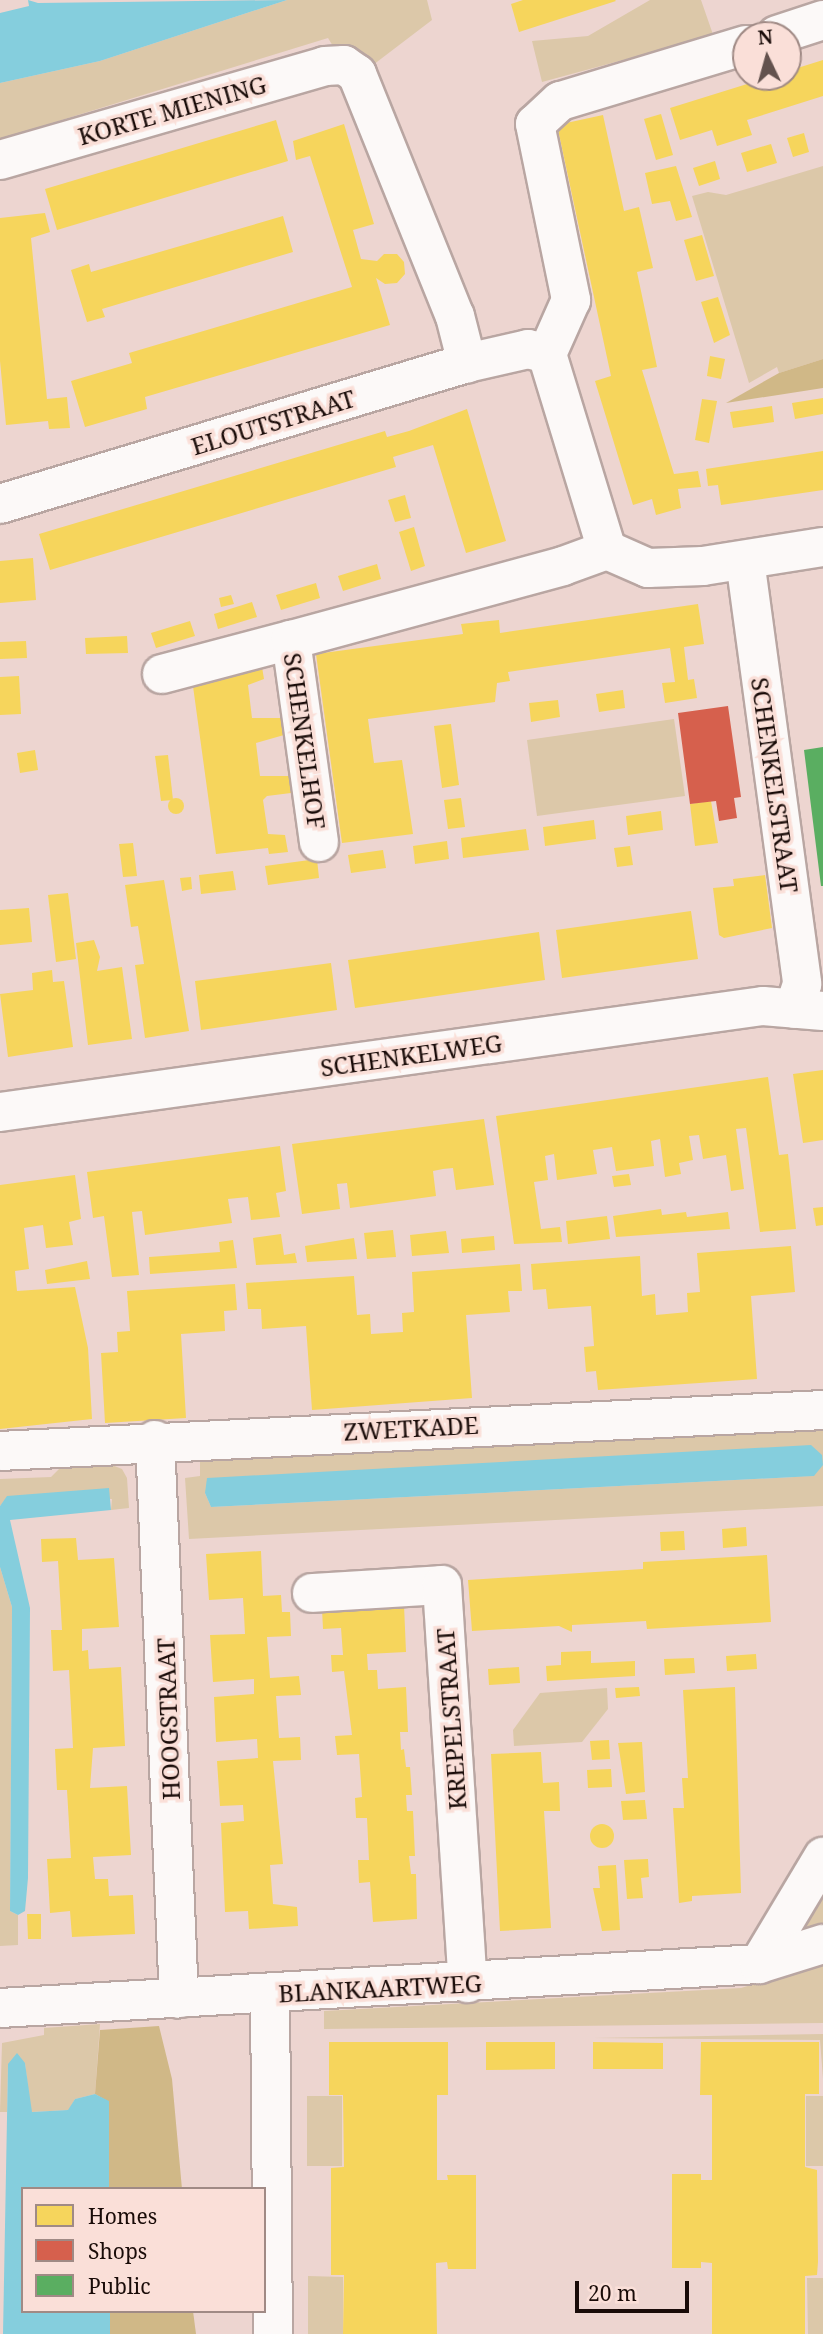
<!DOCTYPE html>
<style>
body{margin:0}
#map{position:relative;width:823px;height:2334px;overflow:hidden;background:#edd5d0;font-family:"Noto Serif",serif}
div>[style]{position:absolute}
.green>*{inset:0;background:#dcc8a9}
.forest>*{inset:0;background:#d0b887}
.water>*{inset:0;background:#85cedd}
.homes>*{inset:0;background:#f6d55c}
.round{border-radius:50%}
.shops>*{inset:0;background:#d6604d}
.public>*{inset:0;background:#5aae61}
.roads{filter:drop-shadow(2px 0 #b9a6a2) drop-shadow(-2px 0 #b9a6a2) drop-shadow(0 2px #b9a6a2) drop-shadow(0 -2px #b9a6a2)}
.minor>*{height:38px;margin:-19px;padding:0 19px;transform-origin:19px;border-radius:19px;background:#fcf9f8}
span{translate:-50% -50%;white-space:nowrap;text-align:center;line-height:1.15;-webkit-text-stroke:7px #fadfd8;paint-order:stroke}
.street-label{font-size:24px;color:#190b08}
.legend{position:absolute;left:21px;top:2187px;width:245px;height:126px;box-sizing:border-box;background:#fadfd8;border:2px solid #a08a85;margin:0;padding:9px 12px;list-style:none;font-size:21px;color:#190b08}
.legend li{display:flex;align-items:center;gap:14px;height:35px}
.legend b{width:35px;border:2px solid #a08a85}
.north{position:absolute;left:732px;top:21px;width:70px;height:70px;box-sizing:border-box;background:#fadfd8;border:2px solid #a08a85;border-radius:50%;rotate:355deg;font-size:19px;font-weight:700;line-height:28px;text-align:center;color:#190b08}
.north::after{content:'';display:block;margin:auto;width:24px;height:32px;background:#63524e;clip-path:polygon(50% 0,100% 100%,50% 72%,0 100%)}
.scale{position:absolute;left:575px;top:2281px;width:114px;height:32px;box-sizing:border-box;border:4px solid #190b08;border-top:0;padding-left:9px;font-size:21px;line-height:24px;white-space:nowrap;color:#190b08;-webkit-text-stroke:5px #fadfd8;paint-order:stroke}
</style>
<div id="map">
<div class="green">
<i style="clip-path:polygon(287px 0,427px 0,432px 20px,369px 68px,336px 51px,328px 38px,0 139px,0 83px,100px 61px)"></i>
<i style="clip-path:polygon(650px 0,701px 0,717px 46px,698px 38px,674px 47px,659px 64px,645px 54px,542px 82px,532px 41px,588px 36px)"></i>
<i style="clip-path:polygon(823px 166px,823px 359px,779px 373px,777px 367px,749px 383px,692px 196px,708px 192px,726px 195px)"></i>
<i style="clip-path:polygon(674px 719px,685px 796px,537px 816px,527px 740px)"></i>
<i style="clip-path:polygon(evenodd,808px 1417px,823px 1419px,823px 1506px,189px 1539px,185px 1478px,200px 1476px,200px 1461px,369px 1452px,376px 1440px,403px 1438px,409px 1450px,645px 1438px,656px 1425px,693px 1435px,799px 1431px,808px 1417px,814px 1476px,211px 1507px,205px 1493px,814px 1476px)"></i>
<i style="clip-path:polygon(107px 1463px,122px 1469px,127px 1478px,129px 1508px,111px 1510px,112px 1499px,8px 1496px,0 1506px,0 1479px,51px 1477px,62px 1466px)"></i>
<i style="clip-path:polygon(0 1567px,12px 1607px,10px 1911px,18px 1915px,18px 1945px,0 1946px)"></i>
<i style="clip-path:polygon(607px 1688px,608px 1709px,582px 1742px,514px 1746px,513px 1730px,540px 1693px)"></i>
<i style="clip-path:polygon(818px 1896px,823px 1899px,823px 1928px,806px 1932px,803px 1927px)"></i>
<i style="clip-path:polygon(823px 1963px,823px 2023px,324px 2029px,324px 2011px,741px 1988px)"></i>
<i style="clip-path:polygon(100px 2024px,95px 2094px,75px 2099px,69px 2110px,31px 2112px,25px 2063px,8px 2064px,7px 2112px,0 2112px,2px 2043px,44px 2035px,44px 2028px)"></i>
<i style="clip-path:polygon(823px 2034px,823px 2079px,820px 2040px,593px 2038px)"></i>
<i style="clip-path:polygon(307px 2096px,342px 2096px,342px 2166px,307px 2166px)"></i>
<i style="clip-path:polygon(806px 2096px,823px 2096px,823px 2166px,806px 2166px)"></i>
<i style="clip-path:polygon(308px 2276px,343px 2277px,343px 2334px,308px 2334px)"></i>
<i style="clip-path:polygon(807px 2278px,823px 2278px,823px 2334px,808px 2334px)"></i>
</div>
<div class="forest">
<i style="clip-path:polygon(823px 359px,823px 388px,726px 403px,779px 373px)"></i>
<i style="clip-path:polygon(159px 2026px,172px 2079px,182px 2189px,109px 2189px,109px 2102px,95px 2094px,100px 2030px)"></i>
<i style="clip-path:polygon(110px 2311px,193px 2311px,196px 2334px,110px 2334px)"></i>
</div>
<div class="water">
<i style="clip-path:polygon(28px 0,38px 3px,287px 0,100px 61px,0 83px,0 13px,29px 6px)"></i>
<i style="clip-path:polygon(811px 1445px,822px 1455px,823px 1465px,814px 1476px,211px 1507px,205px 1493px,207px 1478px)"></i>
<i style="clip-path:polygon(109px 1488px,111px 1510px,10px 1520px,30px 1608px,28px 1878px,25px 1911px,18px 1915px,10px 1911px,12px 1607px,0 1567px,0 1506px,7px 1496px)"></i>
<i style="clip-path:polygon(17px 2053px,25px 2063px,32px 2112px,68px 2110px,75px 2099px,95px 2094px,109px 2101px,109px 2189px,23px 2189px,23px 2311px,110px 2311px,110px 2334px,3px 2334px,8px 2064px)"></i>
</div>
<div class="homes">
<i style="clip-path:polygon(523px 0,615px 0,616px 1px,519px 32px,511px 4px)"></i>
<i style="clip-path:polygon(823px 60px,823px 96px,747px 120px,752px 135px,717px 146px,712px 130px,680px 140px,670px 108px,770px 77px,788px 77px,788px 71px)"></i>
<i style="clip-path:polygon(661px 114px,673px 155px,656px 160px,644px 119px)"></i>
<i style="clip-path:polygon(603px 115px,624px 211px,639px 207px,653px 268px,637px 272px,657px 367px,642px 370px,674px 474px,698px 471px,701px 487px,678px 489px,681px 508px,656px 515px,652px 499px,633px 505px,595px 381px,611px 376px,557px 125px)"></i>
<i style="clip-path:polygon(276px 120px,288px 161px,57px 230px,45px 189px)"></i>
<i style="clip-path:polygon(344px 124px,374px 224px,353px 230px,361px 259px,377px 261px,384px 254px,397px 254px,404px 262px,405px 274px,397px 283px,385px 284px,376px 278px,390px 325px,145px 397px,147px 409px,85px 427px,71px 381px,132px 363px,129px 353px,352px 287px,310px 156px,296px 160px,293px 141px)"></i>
<i style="clip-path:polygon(804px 133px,809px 152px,793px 157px,787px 138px)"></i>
<i style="clip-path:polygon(771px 144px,777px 163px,747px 172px,741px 153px)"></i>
<i style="clip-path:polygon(715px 161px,720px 179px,699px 186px,693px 168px)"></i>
<i style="clip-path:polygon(676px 166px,692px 217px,676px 221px,670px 201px,652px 204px,645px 173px)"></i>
<i style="clip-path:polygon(45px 213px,50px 232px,31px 238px,47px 399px,67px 397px,70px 428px,49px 429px,48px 421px,6px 425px,0 361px,0 218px)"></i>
<i style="clip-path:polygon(283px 216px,293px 252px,102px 309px,105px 317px,87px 322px,71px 270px,89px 264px,91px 272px)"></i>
<i style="clip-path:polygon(702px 235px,714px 276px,696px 281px,684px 240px)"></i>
<i style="clip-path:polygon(718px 297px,730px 335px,714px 343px,701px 302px)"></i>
<i style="clip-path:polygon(710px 356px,725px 359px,721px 379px,707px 376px)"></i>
<i style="clip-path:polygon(823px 398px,823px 414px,795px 419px,792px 403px)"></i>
<i style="clip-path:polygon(702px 399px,717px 401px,709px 443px,695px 440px)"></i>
<i style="clip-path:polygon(772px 406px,774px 422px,733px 428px,730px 412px)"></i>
<i style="clip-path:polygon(467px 409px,506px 541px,466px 553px,433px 445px,393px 457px,396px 467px,50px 570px,39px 534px,385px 431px,387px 437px,409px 431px)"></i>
<i style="clip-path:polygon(823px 451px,823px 490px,721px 505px,718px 485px,708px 486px,706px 469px)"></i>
<i style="clip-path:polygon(405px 495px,411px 518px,395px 522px,388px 500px)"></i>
<i style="clip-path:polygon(414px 527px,425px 566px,411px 571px,399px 532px)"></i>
<i style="clip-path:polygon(33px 558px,36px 600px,0 603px,0 561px)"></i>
<i style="clip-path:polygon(377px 564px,381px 579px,343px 591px,338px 576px)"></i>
<i style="clip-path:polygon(316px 583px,320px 598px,281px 610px,276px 595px)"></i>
<i style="clip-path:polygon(231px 595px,234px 604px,221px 607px,219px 598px)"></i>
<i style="clip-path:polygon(252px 602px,257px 617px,218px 629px,214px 614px)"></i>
<i style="clip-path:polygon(698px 604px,704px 644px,684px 647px,688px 680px,694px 679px,697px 698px,665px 703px,662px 683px,675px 682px,670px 648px,508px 672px,510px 681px,497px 683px,495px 702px,368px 719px,374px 763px,402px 760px,413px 834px,342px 843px,316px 654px,463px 634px,461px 624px,499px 620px,500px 633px)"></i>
<i style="clip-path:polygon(190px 621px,195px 636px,156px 648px,151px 633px)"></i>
<i style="clip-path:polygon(127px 636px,128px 653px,86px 654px,85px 638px)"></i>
<i style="clip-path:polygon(26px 641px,27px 658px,0 659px,0 642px)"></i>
<i style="clip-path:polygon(261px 661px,264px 679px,248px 685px,252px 718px,281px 718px,284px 735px,256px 743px,260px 776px,289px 776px,291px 793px,267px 796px,263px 800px,268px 834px,285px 835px,288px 852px,269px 854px,268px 848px,216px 854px,192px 679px)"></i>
<i style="clip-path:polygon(19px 676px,21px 714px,0 715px,0 677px)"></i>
<i style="clip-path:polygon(623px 690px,625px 708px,599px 712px,596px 694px)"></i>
<i style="clip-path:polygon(558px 700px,560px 717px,531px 722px,529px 703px)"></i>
<i style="clip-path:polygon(451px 724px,459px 785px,442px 788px,434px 726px)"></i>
<i style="clip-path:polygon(35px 750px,38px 770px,20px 773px,17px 753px)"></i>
<i style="clip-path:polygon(168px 755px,173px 800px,161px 801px,155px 756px)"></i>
<i class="round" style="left:168px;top:798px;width:16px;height:16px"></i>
<i style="clip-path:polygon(461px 798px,465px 827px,448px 829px,444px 800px)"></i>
<i style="clip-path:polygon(711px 801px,718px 843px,695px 846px,690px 804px)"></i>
<i style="clip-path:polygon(661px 811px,663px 830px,628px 835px,626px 816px)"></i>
<i style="clip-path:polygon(594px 820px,596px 839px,545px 846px,543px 827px)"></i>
<i style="clip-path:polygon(526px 829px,529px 850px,463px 858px,461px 838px)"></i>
<i style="clip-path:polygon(447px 841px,449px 859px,415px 864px,413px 846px)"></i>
<i style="clip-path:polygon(133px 843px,137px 876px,123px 877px,119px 844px)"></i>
<i style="clip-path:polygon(630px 846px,633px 865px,617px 867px,614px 848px)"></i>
<i style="clip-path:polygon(383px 850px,386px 868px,351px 873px,348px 855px)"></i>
<i style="clip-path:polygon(317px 859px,319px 878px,268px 885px,265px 866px)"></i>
<i style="clip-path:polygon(233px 871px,236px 890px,201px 894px,199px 875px)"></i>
<i style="clip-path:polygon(765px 875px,772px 928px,724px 938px,719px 935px,713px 888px,734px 886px,733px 879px)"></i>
<i style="clip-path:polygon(191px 877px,192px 889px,182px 891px,180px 878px)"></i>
<i style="clip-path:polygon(164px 880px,189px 1031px,145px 1038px,135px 965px,144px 964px,138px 926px,131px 927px,125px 885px)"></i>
<i style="clip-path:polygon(68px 893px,76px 959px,56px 962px,48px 895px)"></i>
<i style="clip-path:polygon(29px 908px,32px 942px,0 945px,0 910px)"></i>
<i style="clip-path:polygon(691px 911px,698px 959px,562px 978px,556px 930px)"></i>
<i style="clip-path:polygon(539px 932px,545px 980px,355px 1008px,348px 960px)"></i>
<i style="clip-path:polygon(94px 940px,100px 957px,97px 971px,122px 967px,132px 1039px,88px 1045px,76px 943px)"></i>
<i style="clip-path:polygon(331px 963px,337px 1010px,201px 1030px,195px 981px)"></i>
<i style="clip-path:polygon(52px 970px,53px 982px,64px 981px,73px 1047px,8px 1057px,0 994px,33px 990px,32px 973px)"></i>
<i style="clip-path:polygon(823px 1070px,823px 1140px,803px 1143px,793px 1074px)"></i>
<i style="clip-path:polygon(768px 1077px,779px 1155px,788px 1154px,796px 1229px,760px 1232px,746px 1128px,736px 1129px,744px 1189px,731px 1191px,726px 1155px,703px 1159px,699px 1135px,689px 1136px,693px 1160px,679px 1163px,681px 1174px,665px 1177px,660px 1139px,651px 1141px,654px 1166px,616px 1171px,612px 1147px,593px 1150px,597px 1174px,557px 1180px,554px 1154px,545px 1156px,548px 1180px,534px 1182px,541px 1229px,560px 1227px,562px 1242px,514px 1244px,496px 1116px)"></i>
<i style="clip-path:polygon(484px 1119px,494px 1185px,456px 1190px,453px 1168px,443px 1169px,433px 1171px,436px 1196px,350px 1208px,347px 1183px,337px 1184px,340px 1209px,302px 1214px,292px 1144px)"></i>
<i style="clip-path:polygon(280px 1146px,286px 1191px,276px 1193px,280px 1217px,251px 1220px,248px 1197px,228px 1199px,232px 1223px,145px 1235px,142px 1211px,132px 1212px,139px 1275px,112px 1277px,104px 1216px,93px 1218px,87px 1172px)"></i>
<i style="clip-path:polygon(629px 1174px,631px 1185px,614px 1187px,612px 1176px)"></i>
<i style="clip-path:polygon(75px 1175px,81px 1219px,69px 1222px,73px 1245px,46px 1248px,43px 1225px,24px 1228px,29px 1269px,15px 1271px,17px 1291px,75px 1287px,88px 1348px,92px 1419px,0 1429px,0 1185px)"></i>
<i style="clip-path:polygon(823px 1207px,823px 1225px,816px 1226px,813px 1208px)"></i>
<i style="clip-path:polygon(661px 1209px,662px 1215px,686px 1212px,687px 1217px,728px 1212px,730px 1229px,616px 1237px,613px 1216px)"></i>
<i style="clip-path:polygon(607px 1216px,610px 1239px,568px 1244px,566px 1221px)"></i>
<i style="clip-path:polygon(393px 1230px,396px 1257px,367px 1259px,364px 1233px)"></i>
<i style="clip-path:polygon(446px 1231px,449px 1253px,412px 1256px,410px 1235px)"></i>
<i style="clip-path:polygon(281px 1234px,284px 1255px,295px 1253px,297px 1263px,256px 1265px,253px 1238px)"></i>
<i style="clip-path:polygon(494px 1236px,495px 1250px,462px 1253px,461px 1239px)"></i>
<i style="clip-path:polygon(354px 1238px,357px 1259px,307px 1262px,305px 1246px)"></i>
<i style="clip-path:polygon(233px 1240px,237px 1268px,150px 1274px,149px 1257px,220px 1252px,219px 1242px)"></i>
<i style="clip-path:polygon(791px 1246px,795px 1292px,751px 1296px,757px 1379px,598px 1390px,596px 1371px,586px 1372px,584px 1347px,594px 1346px,591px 1306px,548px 1309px,546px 1289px,533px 1290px,531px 1264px,640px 1256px,642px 1296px,655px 1294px,656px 1315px,688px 1312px,687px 1293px,700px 1292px,697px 1253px)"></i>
<i style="clip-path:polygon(87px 1261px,90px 1279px,47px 1284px,45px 1270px)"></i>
<i style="clip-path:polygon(520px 1264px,522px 1291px,508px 1291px,510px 1312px,466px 1315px,472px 1398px,312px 1410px,306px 1326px,262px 1329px,261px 1309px,248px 1309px,246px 1283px,354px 1276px,357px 1315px,370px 1314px,371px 1334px,403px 1332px,402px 1313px,414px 1312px,412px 1272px)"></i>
<i style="clip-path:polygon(235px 1284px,237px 1310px,224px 1311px,225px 1331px,181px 1334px,186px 1418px,105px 1423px,101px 1353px,118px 1352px,117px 1332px,130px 1331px,127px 1291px)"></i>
<i style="clip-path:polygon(746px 1527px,747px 1546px,723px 1548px,722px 1529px)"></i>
<i style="clip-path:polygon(684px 1531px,685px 1550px,661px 1551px,660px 1532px)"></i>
<i style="clip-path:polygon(76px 1538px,78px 1560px,114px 1558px,119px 1627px,82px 1629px,82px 1651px,88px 1650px,89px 1669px,121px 1667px,125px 1746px,93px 1748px,90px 1788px,127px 1786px,131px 1855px,93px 1857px,95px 1879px,108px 1879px,109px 1896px,133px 1895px,135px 1934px,72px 1937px,70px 1911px,50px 1913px,47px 1859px,71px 1858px,67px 1790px,57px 1790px,55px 1749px,73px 1748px,69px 1670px,53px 1671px,51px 1630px,62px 1630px,58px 1561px,42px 1562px,41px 1539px)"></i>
<i style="clip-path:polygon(261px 1551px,263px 1596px,281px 1595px,282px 1612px,290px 1612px,291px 1636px,267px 1637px,270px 1678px,299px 1676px,301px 1695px,276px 1696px,279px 1738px,300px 1737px,301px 1760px,273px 1761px,283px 1864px,270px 1865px,273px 1904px,297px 1907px,298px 1926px,249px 1929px,248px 1911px,225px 1912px,221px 1823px,244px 1821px,243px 1805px,220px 1806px,217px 1761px,258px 1758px,257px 1739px,216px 1742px,214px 1697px,254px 1694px,254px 1679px,213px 1682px,210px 1635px,245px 1634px,244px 1615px,243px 1598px,209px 1600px,206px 1554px)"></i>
<i style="clip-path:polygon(767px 1555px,771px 1622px,647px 1629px,646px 1621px,572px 1625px,572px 1632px,559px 1626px,472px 1631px,468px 1580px,643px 1569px,643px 1562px)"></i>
<i style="clip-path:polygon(404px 1605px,406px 1652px,367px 1654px,368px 1670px,377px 1670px,378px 1689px,406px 1687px,408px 1732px,400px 1732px,401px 1750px,404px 1749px,406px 1767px,410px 1767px,412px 1795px,406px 1795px,407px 1811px,413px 1811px,415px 1856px,409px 1856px,411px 1874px,416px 1874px,417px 1919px,373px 1922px,370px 1882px,359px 1883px,358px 1860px,369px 1860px,367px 1818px,356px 1818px,355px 1798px,362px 1797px,359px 1754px,337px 1755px,335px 1736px,352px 1735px,344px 1671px,332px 1672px,331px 1655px,343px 1655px,341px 1628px,323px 1629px,322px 1609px)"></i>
<i style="clip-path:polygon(591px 1651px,591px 1663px,635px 1661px,635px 1676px,547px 1681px,546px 1666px,561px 1665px,561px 1652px)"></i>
<i style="clip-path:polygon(756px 1654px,757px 1669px,727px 1671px,726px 1656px)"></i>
<i style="clip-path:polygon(694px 1658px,695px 1673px,665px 1675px,664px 1659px)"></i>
<i style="clip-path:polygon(519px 1667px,520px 1683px,489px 1685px,488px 1669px)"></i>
<i style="clip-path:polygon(639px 1687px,640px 1696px,616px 1698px,615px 1688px)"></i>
<i style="clip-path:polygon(735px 1687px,741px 1893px,692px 1896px,692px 1901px,679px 1903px,673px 1808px,684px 1808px,682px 1778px,688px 1778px,683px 1690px)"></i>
<i style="clip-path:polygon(609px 1740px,610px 1759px,592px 1760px,590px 1741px)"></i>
<i style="clip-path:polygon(642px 1742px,645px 1792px,626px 1794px,618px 1743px)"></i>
<i style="clip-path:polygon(541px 1752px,543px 1783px,559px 1782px,560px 1811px,544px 1811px,551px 1928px,500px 1931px,491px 1754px)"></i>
<i style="clip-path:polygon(611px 1769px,612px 1787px,588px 1788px,587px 1770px)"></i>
<i style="clip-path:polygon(645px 1800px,647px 1819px,623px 1820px,621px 1801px)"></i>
<i class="round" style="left:590px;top:1824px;width:24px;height:24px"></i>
<i style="clip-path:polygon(648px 1859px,649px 1877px,641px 1878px,643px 1898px,627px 1899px,624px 1860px)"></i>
<i style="clip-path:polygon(616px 1865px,620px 1930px,602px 1931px,593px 1888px,600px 1888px,598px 1866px)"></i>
<i style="clip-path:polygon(27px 1914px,41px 1914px,41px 1939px,28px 1939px)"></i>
<i style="clip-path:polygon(329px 2042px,448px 2042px,448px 2095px,437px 2095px,437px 2180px,448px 2180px,447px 2175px,476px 2175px,476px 2269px,448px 2269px,447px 2262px,436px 2263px,437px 2334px,343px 2334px,344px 2275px,331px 2275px,331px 2168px,344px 2167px,343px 2095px,329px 2095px)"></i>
<i style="clip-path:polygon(486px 2042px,555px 2042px,555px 2069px,486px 2070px)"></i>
<i style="clip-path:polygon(593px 2042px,663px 2043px,663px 2069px,593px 2069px)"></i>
<i style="clip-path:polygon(701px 2042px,819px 2042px,819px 2094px,805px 2094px,805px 2167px,817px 2170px,818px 2262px,817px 2275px,805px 2276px,805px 2334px,712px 2334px,712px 2263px,701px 2262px,701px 2268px,672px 2268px,672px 2174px,701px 2174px,701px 2180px,712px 2180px,712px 2095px,700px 2095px)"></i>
</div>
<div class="shops">
<i style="clip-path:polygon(728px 706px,741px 797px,734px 798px,737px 818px,719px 821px,716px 801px,690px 804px,678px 713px)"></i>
</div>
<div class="public">
<i style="clip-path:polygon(823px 747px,823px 886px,821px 886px,804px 750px)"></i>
</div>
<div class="roads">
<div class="minor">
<i style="left:777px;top:35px;width:48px;rotate:-18.1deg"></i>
<i style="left:746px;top:45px;width:194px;rotate:163.2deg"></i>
<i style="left:560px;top:101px;width:34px;rotate:137deg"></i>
<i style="left:535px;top:124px;width:180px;rotate:78.4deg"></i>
<i style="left:571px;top:300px;width:59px;rotate:114deg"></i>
<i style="left:547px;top:354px;width:205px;rotate:73deg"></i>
<i style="left:607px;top:550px;width:45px;rotate:23.7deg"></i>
<i style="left:648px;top:568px;width:55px;rotate:-2.1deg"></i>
<i style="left:703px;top:566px;width:121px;rotate:-9deg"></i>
<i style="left:0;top:160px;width:338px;rotate:-16.1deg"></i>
<i style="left:325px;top:66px;width:19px;rotate:-3deg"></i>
<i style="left:344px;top:65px;width:16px;rotate:35deg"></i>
<i style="left:357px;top:74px;width:261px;rotate:68deg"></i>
<i style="left:455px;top:316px;width:49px;rotate:75.7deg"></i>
<i style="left:0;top:504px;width:488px;rotate:-16.8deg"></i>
<i style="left:467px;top:363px;width:63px;rotate:-12.9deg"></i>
<i style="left:528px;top:349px;width:20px;rotate:15deg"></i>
<i style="left:745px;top:560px;width:428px;rotate:82.3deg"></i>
<i style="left:802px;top:984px;width:26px;rotate:108deg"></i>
<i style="left:162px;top:674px;width:133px;rotate:-14.8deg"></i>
<i style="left:319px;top:842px;width:204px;rotate:-97.9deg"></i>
<i style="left:291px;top:640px;width:282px;rotate:-15.2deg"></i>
<i style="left:563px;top:566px;width:47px;rotate:-20deg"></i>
<i style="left:0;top:1112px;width:770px;rotate:-7.91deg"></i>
<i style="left:763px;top:1006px;width:60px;rotate:4.8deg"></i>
<i style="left:155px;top:1440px;width:559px;rotate:87.54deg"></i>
<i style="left:0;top:1451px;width:824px;rotate:-2.85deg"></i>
<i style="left:312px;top:1593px;width:130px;rotate:-3.5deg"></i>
<i style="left:442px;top:1585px;width:399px;rotate:86.3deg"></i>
<i style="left:759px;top:1964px;width:125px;rotate:-59.1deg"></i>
<i style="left:270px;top:1994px;width:340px;rotate:89.5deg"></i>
<i style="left:0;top:2008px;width:760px;rotate:-3.32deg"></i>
<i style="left:759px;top:1964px;width:67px;rotate:-17.4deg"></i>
</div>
</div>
<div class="street-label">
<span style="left:172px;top:110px;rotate:-16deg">KORTE MIENING</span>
<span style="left:273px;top:422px;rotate:-17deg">ELOUTSTRAAT</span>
<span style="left:305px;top:741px;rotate:82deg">SCHENKELHOF</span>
<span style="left:775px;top:785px;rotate:82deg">SCHENKELSTRAAT</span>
<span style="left:411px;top:1055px;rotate:-8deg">SCHENKELWEG</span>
<span style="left:411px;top:1428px;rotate:-3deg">ZWETKADE</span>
<span style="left:168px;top:1719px;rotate:-92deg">HOOGSTRAAT</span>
<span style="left:451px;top:1719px;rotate:-94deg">KREPELSTRAAT</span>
<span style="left:380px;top:1988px;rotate:-3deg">BLANKAARTWEG</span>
</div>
<ul class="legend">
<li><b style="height:19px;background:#f6d55c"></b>Homes</li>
<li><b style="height:19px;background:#d6604d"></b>Shops</li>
<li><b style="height:19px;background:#5aae61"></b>Public</li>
</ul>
<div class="north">N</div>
<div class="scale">20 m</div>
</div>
